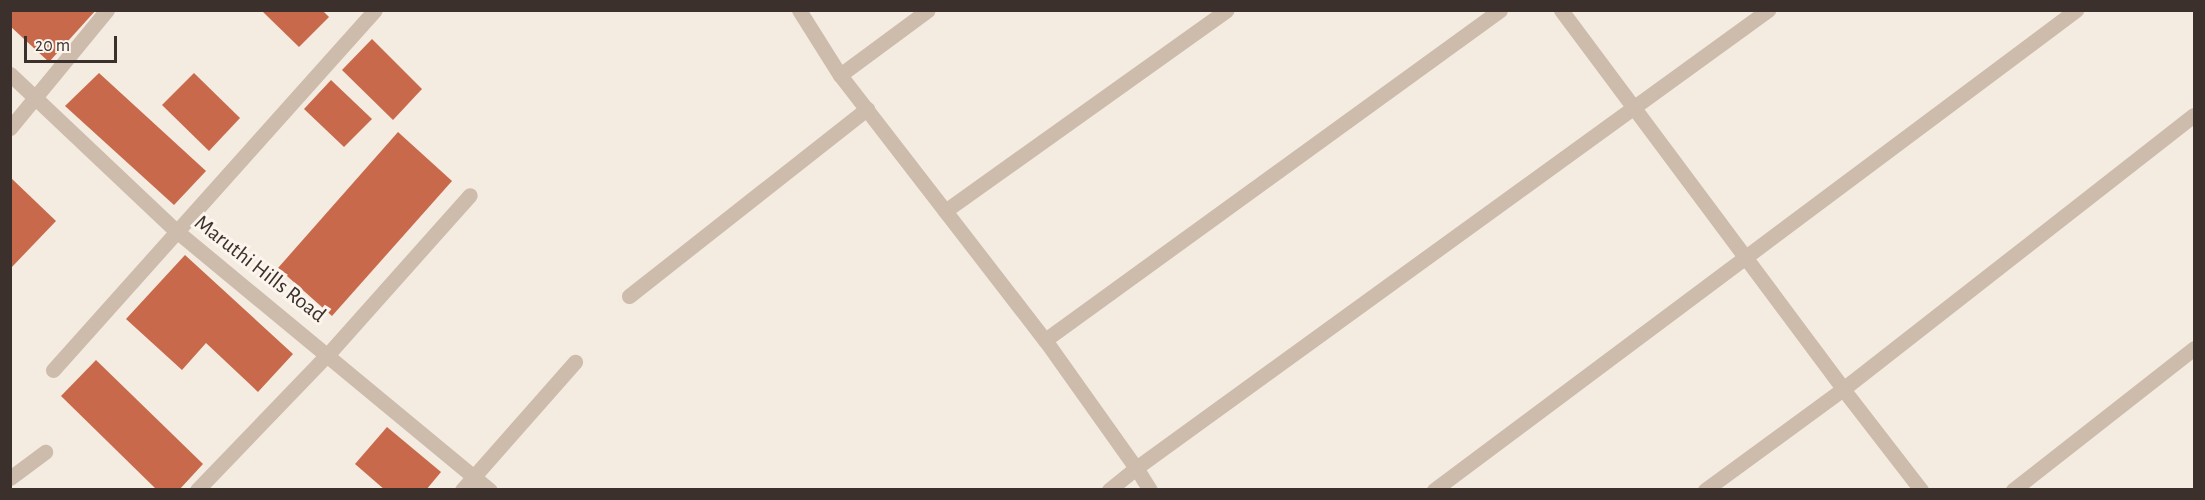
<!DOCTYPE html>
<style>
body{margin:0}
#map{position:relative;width:2205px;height:500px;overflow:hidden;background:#f4ebe1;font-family:"Alegreya Sans",sans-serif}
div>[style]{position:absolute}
.building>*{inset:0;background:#c8694b}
.street>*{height:15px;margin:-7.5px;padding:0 7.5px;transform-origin:7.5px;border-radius:7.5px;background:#cdbbac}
span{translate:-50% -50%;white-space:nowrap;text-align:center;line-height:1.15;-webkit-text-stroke:6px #fbf5ee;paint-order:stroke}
.street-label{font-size:22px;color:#3b302b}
.frame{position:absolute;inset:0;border:12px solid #3b302b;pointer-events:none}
.scale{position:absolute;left:24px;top:36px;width:93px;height:27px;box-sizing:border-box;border:3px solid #3b302b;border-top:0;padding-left:8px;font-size:18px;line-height:21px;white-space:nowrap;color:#3b302b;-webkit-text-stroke:4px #fbf5ee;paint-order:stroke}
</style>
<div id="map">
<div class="building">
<i style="clip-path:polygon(10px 10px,96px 10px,49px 62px,10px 26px)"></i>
<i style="clip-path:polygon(261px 10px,322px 10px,329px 17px,299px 47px)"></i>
<i style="clip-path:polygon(372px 39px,422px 89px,393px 120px,342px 70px)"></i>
<i style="clip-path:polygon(99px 73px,206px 171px,174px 205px,65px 106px)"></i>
<i style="clip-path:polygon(194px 73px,240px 118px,209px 151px,162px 105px)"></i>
<i style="clip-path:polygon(331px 80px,372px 119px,344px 147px,304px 109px)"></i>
<i style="clip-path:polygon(398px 132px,452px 181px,332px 316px,278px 268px)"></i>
<i style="clip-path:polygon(10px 177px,56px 221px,10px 269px)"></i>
<i style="clip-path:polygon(185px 255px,293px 354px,258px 392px,206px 343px,182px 370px,126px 319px)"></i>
<i style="clip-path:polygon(96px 360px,203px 464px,179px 490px,157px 490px,61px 396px)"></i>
<i style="clip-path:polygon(387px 427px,441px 472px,426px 490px,385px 490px,355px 464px)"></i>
</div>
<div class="street">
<i style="left:799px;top:10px;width:77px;rotate:57.8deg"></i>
<i style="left:840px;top:75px;width:335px;rotate:52.3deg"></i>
<i style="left:1045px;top:340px;width:157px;rotate:54.6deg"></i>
<i style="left:1136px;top:468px;width:35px;rotate:141deg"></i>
<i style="left:1561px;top:10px;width:472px;rotate:53.3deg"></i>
<i style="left:1843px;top:389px;width:445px;rotate:-38deg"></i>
<i style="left:10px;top:74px;width:226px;rotate:43.4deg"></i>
<i style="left:174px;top:229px;width:410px;rotate:39.6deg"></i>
<i style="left:840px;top:75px;width:109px;rotate:-36.5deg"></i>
<i style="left:10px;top:128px;width:153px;rotate:-50.6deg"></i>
<i style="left:945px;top:211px;width:346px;rotate:-35.5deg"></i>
<i style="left:629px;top:296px;width:303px;rotate:-38.2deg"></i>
<i style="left:1045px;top:340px;width:562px;rotate:-35.95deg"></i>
<i style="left:53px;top:370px;width:483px;rotate:-48.2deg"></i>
<i style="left:10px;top:478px;width:44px;rotate:-36.6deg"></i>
<i style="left:197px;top:490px;width:192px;rotate:-46.1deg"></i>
<i style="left:330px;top:352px;width:210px;rotate:-48.3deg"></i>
<i style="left:462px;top:490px;width:171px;rotate:-48.6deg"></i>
<i style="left:1150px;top:490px;width:26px;rotate:-122deg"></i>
<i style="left:1136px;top:468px;width:781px;rotate:-35.93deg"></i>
<i style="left:1434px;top:490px;width:802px;rotate:-36.78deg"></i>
<i style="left:1705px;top:490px;width:171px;rotate:-36.2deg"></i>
<i style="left:1843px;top:389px;width:128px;rotate:52.3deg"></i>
<i style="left:2013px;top:490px;width:230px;rotate:-38.1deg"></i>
</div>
<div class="street-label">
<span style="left:260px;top:269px;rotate:38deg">Maruthi Hills Road</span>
</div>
<div class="frame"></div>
<div class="scale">20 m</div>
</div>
